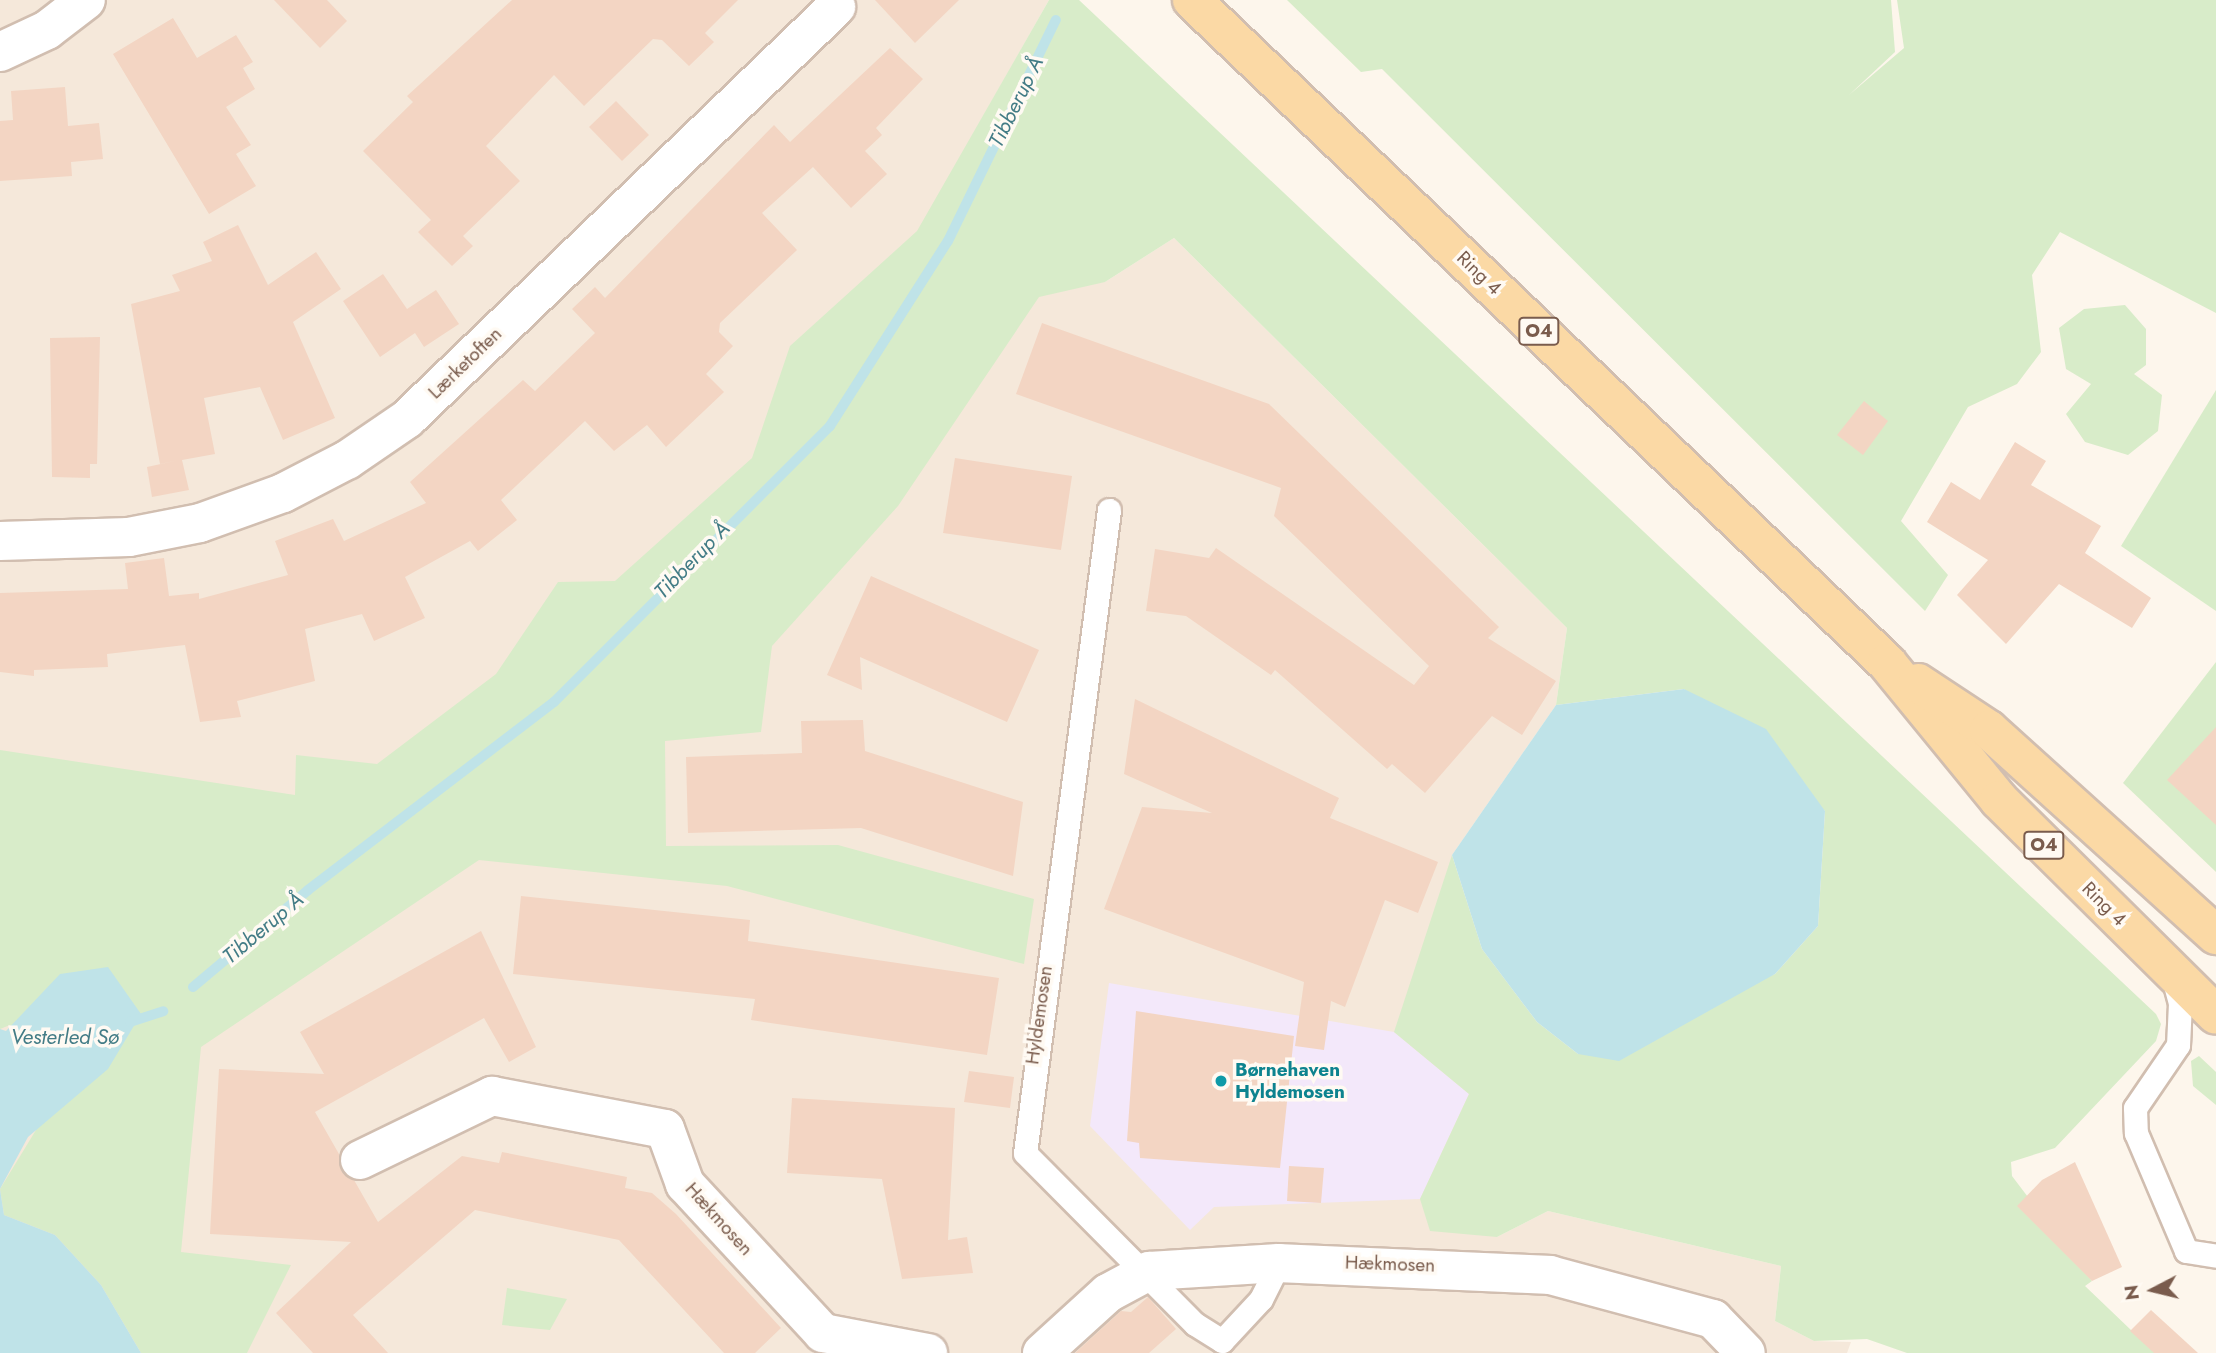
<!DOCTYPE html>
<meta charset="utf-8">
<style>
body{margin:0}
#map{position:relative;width:2216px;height:1353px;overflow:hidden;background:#fdf6ec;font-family:Jost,sans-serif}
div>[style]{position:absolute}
.residential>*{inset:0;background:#f5e8da}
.education>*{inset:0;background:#f3e8fa}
.green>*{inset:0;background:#d8ecc9}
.water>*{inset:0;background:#bfe3e8}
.stream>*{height:10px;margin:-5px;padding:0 5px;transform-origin:5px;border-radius:5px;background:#bfe3e8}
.building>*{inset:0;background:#f3d5c3}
.roads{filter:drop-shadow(2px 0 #d1beb0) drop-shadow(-2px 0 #d1beb0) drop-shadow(0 2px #d1beb0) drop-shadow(0 -2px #d1beb0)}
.lane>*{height:23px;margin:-11.5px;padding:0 11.5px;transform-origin:11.5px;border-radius:11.5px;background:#fff}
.street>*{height:38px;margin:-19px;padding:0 19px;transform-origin:19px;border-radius:19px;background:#fff}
.primary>*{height:38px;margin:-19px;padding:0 19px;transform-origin:19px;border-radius:19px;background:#fbd9a5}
.dots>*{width:19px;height:19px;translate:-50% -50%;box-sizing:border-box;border:4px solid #fffaf3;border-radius:50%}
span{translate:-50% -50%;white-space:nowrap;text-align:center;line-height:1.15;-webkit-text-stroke:7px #fffaf3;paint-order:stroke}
.shield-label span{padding:2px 5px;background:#fffaf3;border:2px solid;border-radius:5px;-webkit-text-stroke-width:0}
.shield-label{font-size:18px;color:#7a5c4d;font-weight:700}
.street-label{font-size:19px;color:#7a5c4d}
.culture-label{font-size:19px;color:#0d838f;font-weight:700}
.left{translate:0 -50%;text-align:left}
.water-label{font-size:21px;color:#437c86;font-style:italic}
.north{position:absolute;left:2118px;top:1255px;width:70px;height:70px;-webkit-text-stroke:5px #fffaf3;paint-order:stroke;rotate:263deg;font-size:19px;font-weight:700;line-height:28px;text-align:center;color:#7a5c4d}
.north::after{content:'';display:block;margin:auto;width:24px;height:32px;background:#7a5c4d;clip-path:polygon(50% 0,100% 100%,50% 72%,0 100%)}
</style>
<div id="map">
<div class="residential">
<i style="clip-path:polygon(0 0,1049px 0,918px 231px,1105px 282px,1174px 238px,1567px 628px,1556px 705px,1452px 855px,1469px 1094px,1497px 1237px,1548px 1211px,1781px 1266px,1775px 1321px,1814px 1341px,1851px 1342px,1847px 1353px,0 1353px)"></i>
</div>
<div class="education">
<i style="clip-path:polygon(1109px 983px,1394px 1032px,1469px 1094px,1420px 1199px,1214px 1207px,1190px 1230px,1090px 1126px)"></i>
</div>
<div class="green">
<i style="clip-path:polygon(1049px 0,1079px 0,2156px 1014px,2161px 1024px,2156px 1041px,2055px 1148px,2011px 1162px,2012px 1176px,2092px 1281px,2085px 1286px,2155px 1353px,1907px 1353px,1867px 1339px,1814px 1341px,1775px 1321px,1781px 1266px,1548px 1211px,1497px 1237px,1430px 1231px,1420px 1199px,1469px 1094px,1394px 1032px,1452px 855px,1482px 949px,1537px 1022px,1578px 1054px,1775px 974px,1818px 926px,1825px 811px,1684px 689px,1556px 705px,1567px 628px,1174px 238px,1105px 282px,1039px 297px,898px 506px,772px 646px,761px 732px,665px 741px,666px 846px,838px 845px,1034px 899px,1024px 964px,727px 886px,479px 860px,201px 1047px,181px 1252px,291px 1265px,247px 1353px,141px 1353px,101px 1285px,55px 1235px,4px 1215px,0 1189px,36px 1130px,10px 1025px,0 1029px,0 750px,295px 795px,296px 755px,377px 764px,496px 674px,558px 582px,615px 581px,752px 458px,790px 346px,917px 231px)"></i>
<i style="clip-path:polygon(1287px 0,1891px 0,1895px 52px,1849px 95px,1904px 48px,1897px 0,2216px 0,2216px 313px,2060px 232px,2032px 275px,2041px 352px,2017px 384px,1968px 407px,1901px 521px,1948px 575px,1925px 611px,1382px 69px,1361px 72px)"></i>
<i style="clip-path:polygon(2125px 305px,2146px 329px,2146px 365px,2134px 374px,2162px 395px,2158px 431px,2128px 455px,2085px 442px,2066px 414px,2091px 384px,2066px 369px,2059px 328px,2084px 309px)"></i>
<i style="clip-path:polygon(2216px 390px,2216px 611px,2121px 546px)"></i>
<i style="clip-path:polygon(2216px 662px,2216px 872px,2123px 783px)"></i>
<i style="clip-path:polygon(2199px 1056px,2216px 1072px,2216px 1105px,2193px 1086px,2191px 1061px)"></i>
<i style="clip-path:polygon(507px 1288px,567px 1299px,550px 1330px,502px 1325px)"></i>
</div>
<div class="water">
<i style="clip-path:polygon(1684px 689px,1766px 729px,1825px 811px,1818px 926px,1775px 974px,1619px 1061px,1578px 1054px,1537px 1022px,1482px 949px,1452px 855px,1556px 705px)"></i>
<i style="clip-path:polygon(108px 967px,141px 1014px,108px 1069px,28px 1137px,0 1189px,4px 1215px,55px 1235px,101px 1285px,141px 1353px,0 1353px,0 1029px,6px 1031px,60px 974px)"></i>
</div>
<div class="stream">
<i style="left:193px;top:987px;width:150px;rotate:-40.1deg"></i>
<i style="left:308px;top:890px;width:310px;rotate:-37.4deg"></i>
<i style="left:554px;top:702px;width:390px;rotate:-45deg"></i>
<i style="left:830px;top:426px;width:219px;rotate:-57.5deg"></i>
<i style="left:948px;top:241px;width:246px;rotate:-64deg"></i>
<i style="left:130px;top:1022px;width:35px;rotate:-18deg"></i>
</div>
<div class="building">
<i style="clip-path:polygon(274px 0,327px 0,347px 21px,320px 48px)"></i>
<i style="clip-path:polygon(512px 0,738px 0,705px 33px,714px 42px,689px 66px,662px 40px,653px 39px,584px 106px,554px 75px,486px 146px,520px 181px,463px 236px,473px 246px,452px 266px,418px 232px,431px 220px,363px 151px,413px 102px,407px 96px)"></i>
<i style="clip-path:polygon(875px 0,959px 0,915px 43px)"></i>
<i style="clip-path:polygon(173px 18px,197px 58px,236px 35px,253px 62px,243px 68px,255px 89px,226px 107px,251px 145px,236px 154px,256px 186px,209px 214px,113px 54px)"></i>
<i style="clip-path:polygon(890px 48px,923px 79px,876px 128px,882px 135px,865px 151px,887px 174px,851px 208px,813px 167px,762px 213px,797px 250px,720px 323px,719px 332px,733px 346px,706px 374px,724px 392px,666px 447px,647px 425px,614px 451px,585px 421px,501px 500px,517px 520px,478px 551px,470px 541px,405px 577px,425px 618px,374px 641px,362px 614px,305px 629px,315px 681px,237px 701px,241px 717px,200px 722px,185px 645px,107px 654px,108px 667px,34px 670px,34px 676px,0 672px,0 593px,128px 589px,125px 563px,164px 558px,169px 596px,199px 593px,199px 599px,288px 575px,275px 541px,333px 519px,344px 541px,426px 503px,410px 482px,523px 380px,535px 391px,595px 333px,572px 309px,595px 287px,605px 298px,774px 125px,790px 142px)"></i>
<i style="clip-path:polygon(65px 87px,68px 126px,99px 123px,103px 159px,71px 162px,72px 176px,0 181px,0 121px,13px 120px,11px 91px)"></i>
<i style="clip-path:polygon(616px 101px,649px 135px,622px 161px,589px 127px)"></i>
<i style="clip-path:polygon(238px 225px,268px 285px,316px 252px,341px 289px,293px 322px,335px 418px,283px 440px,260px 387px,204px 398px,215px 454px,182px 460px,189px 490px,152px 497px,147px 467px,179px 460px,160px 464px,131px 304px,180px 291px,172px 275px,212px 261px,203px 242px)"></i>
<i style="clip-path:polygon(383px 274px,407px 309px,436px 290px,459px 324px,424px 347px,415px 333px,380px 357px,343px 301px)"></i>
<i style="clip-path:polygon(1042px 323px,1269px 404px,1499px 627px,1488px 638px,1556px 681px,1522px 735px,1492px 716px,1425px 793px,1392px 764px,1387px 769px,1275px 670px,1271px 675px,1186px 616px,1146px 611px,1155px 549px,1209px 558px,1216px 548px,1414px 685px,1429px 666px,1274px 516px,1281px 488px,1016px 394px)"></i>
<i style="clip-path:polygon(100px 337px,97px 464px,90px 464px,90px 478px,52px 477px,50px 338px)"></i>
<i style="clip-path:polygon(1864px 401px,1888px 421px,1863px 455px,1837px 435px)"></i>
<i style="clip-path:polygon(2015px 442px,2046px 461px,2031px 485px,2101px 526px,2085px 553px,2151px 598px,2132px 628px,2059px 584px,2006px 644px,1957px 595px,1988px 560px,1927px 522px,1951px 482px,1980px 500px)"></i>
<i style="clip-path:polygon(955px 458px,1072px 476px,1061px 550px,943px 533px)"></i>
<i style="clip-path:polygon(871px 576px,1039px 650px,1007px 722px,860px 657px,862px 690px,827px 675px)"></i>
<i style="clip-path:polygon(1135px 699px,1339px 798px,1330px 818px,1438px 862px,1418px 913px,1385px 900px,1345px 1007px,1331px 1001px,1324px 1050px,1295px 1046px,1304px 982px,1104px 909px,1142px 807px,1212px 813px,1124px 774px)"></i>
<i style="clip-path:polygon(863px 720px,865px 751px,1023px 802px,1013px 876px,861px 828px,688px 833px,686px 757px,802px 753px,801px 721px)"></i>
<i style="clip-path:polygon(2216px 727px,2216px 825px,2167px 780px)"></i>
<i style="clip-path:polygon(521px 896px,750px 920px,748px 941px,999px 978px,987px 1055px,751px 1020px,755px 999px,513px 974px)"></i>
<i style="clip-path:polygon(481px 931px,536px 1047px,509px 1062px,484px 1018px,315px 1112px,339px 1154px,341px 1170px,354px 1180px,378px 1222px,462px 1156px,499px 1163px,502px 1152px,627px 1177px,625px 1188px,652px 1193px,676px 1214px,781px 1328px,755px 1353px,724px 1353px,619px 1240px,475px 1210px,353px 1315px,388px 1353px,313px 1353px,276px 1313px,351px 1242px,210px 1234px,219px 1069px,324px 1074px,300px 1032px)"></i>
<i style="clip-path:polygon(1136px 1011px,1294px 1036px,1280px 1168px,1140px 1158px,1139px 1143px,1127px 1141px)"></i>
<i style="clip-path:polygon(969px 1071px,1014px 1077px,1010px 1108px,964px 1102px)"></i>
<i style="clip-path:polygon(792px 1098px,955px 1108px,948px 1240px,967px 1237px,973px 1273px,902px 1279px,882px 1179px,787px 1173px)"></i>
<i style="clip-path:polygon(2075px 1162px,2122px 1267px,2092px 1281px,2017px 1206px,2042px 1180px)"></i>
<i style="clip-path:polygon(1289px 1166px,1324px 1168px,1321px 1203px,1287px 1201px)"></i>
<i style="clip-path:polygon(1148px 1297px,1176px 1329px,1149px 1353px,1075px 1353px,1121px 1311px,1131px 1312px)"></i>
<i style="clip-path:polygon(2151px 1310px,2198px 1353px,2154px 1353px,2130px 1331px)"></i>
</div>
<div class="roads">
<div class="lane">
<i style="left:1109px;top:510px;width:648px;rotate:97.44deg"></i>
<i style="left:1025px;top:1153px;width:241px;rotate:45.2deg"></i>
<i style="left:1195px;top:1324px;width:32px;rotate:32deg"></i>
<i style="left:1222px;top:1341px;width:57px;rotate:-47.1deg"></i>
<i style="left:1261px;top:1299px;width:40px;rotate:-63.4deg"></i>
<i style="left:2173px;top:977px;width:27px;rotate:75deg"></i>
<i style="left:2180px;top:1003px;width:42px;rotate:92.7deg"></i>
<i style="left:2178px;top:1045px;width:76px;rotate:124.3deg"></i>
<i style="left:2135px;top:1108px;width:25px;rotate:88deg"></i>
<i style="left:2136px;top:1133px;width:128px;rotate:67deg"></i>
<i style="left:2186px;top:1251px;width:30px;rotate:9deg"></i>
</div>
<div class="street">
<i style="left:0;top:52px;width:52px;rotate:-25.1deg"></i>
<i style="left:47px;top:30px;width:49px;rotate:-37.6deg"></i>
<i style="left:0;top:541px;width:129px;rotate:-1.8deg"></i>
<i style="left:129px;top:537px;width:72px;rotate:-11.2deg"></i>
<i style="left:200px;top:523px;width:88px;rotate:-19.9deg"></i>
<i style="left:283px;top:493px;width:72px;rotate:-27.3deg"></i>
<i style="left:347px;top:460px;width:73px;rotate:-34.3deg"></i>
<i style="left:407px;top:419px;width:595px;rotate:-43.84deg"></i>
<i style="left:360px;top:1160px;width:147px;rotate:-25.9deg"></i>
<i style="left:492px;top:1096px;width:176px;rotate:10.8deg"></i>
<i style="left:665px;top:1129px;width:59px;rotate:70deg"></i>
<i style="left:685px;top:1184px;width:203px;rotate:47.2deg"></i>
<i style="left:823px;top:1333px;width:107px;rotate:10.8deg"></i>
<i style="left:1042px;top:1353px;width:89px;rotate:-42.3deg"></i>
<i style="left:1108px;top:1293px;width:47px;rotate:-28.2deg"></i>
<i style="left:1149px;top:1271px;width:130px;rotate:-3.5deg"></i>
<i style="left:1279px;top:1263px;width:271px;rotate:2.5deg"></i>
<i style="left:1550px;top:1275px;width:169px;rotate:15.1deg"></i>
<i style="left:1713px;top:1319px;width:47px;rotate:45.9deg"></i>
</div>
<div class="primary">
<i style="left:1192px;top:0;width:961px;rotate:43.65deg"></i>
<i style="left:1887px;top:663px;width:177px;rotate:50.7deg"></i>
<i style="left:1999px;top:800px;width:305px;rotate:44.7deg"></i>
<i style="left:1918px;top:683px;width:85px;rotate:33.5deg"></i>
<i style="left:1989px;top:730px;width:306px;rotate:42.1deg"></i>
</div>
</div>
<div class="dots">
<i style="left:1221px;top:1081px;background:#0f9aa8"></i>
</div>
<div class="shield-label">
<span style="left:1539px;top:331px">O4</span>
<span style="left:2044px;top:845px">O4</span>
</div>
<div class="street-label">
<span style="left:1479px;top:273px;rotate:44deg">Ring 4</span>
<span style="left:465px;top:363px;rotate:-44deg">Lærketoften</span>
<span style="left:2104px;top:904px;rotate:45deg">Ring 4</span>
<span style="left:1039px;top:1015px;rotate:-82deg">Hyldemosen</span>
<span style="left:719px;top:1219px;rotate:48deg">Hækmosen</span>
<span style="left:1390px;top:1264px;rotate:2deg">Hækmosen</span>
</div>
<div class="culture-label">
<span class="left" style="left:1235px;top:1081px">Børnehaven<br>Hyldemosen</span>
</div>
<div class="water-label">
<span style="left:1016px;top:102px;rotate:-64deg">Tibberup Å</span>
<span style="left:692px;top:560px;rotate:-46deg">Tibberup Å</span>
<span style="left:263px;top:928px;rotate:-40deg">Tibberup Å</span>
<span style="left:65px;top:1037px">Vesterled Sø</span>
</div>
<div class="north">N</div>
</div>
